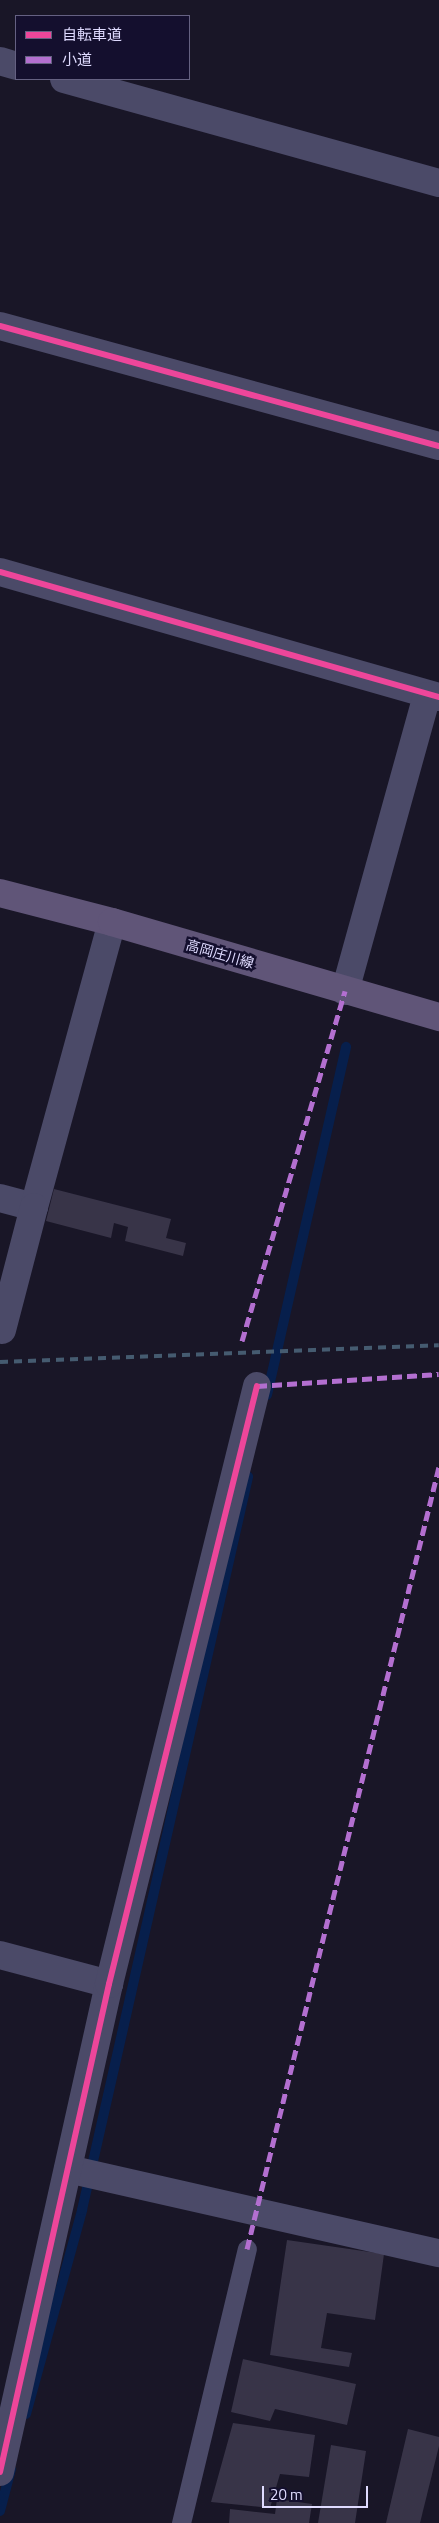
<!DOCTYPE html>
<meta charset="utf-8">
<style>
body{margin:0}
#map{position:relative;width:439px;height:2523px;overflow:hidden;background:#191627;font-family:"Titillium Web","Noto Sans JP",sans-serif}
div>[style]{position:absolute}
.stream>*{height:10px;margin:-5px;padding:0 5px;transform-origin:5px;border-radius:5px;background:#071f4c}
.building>*{inset:0;background:#383448}
.lane>*{height:19px;margin:-9.5px;padding:0 9.5px;transform-origin:9.5px;border-radius:9.5px;background:#4b4a68}
.street>*{height:28px;margin:-14px;padding:0 14px;transform-origin:14px;border-radius:14px;background:#4b4a68}
.primary>*{height:28px;margin:-14px;padding:0 14px;transform-origin:14px;border-radius:14px;background:#605578}
.rail>*{height:4px;margin-top:-2px;transform-origin:0;background:repeating-linear-gradient(90deg,#455b70 0 8px,transparent 0 14px)}
.quiet>*{height:5px;margin-top:-2.5px;transform-origin:0;background:repeating-linear-gradient(90deg,#b36fd0 0 10px,transparent 0 15px)}
.cycleway>*{height:6px;margin:-3px;padding:0 3px;transform-origin:3px;border-radius:3px;background:#ed469a}
span{translate:-50% -50%;white-space:nowrap;text-align:center;line-height:1.15;-webkit-text-stroke:5px #140f2e;paint-order:stroke}
.street-label{font-size:14px;color:#dfdbff}
.legend{position:absolute;left:15px;top:15px;width:175px;height:65px;box-sizing:border-box;background:#140f2e;border:1px solid #656182;margin:0;padding:6px 9px;list-style:none;font-size:15px;color:#dfdbff}
.legend li{display:flex;align-items:center;gap:10px;height:25px}
.legend b{width:25px;border:1px solid #656182}
.scale{position:absolute;left:262px;top:2486px;width:106px;height:22px;box-sizing:border-box;border:2px solid #dfdbff;border-top:0;padding-left:6px;font-size:15px;line-height:18px;white-space:nowrap;color:#dfdbff;-webkit-text-stroke:4px #140f2e;paint-order:stroke}
</style>
<div id="map">
<div class="stream">
<i style="left:267px;top:1395px;width:357px;rotate:-77.2deg"></i>
<i style="left:26px;top:2414px;width:212px;rotate:-74.6deg"></i>
<i style="left:82px;top:2210px;width:752px;rotate:-77.24deg"></i>
<i style="left:0;top:2511px;width:43px;rotate:-75.3deg"></i>
</div>
<div class="building">
<i style="clip-path:polygon(54px 1189px,171px 1219px,166px 1238px,186px 1243px,183px 1256px,125px 1241px,128px 1227px,114px 1223px,111px 1238px,46px 1221px)"></i>
<i style="clip-path:polygon(287px 2240px,384px 2254px,375px 2320px,327px 2313px,321px 2348px,352px 2353px,349px 2367px,270px 2355px)"></i>
<i style="clip-path:polygon(243px 2359px,356px 2384px,347px 2425px,275px 2409px,270px 2421px,231px 2412px)"></i>
<i style="clip-path:polygon(233px 2423px,315px 2435px,309px 2477px,280px 2474px,270px 2508px,211px 2502px)"></i>
<i style="clip-path:polygon(408px 2429px,439px 2437px,439px 2446px,420px 2523px,386px 2523px)"></i>
<i style="clip-path:polygon(331px 2445px,366px 2451px,355px 2523px,318px 2523px)"></i>
<i style="clip-path:polygon(277px 2499px,312px 2504px,309px 2523px,229px 2523px,230px 2509px,275px 2514px)"></i>
</div>
<div class="lane">
<i style="left:181px;top:2523px;width:282px;rotate:-76.5deg"></i>
</div>
<div class="street">
<i style="left:0;top:61px;width:17px;rotate:17deg"></i>
<i style="left:64px;top:79px;width:389px;rotate:15.5deg"></i>
<i style="left:0;top:326px;width:455px;rotate:15.3deg"></i>
<i style="left:0;top:572px;width:456px;rotate:15.9deg"></i>
<i style="left:345px;top:991px;width:306px;rotate:-74.5deg"></i>
<i style="left:0;top:1198px;width:35px;rotate:15deg"></i>
<i style="left:34px;top:1207px;width:295px;rotate:-74.7deg"></i>
<i style="left:2px;top:1330px;width:127px;rotate:-75.4deg"></i>
<i style="left:0;top:1955px;width:113px;rotate:14.9deg"></i>
<i style="left:68px;top:2169px;width:380px;rotate:12.8deg"></i>
<i style="left:0;top:2472px;width:500px;rotate:-77.41deg"></i>
<i style="left:109px;top:1984px;width:616px;rotate:-76.1deg"></i>
</div>
<div class="primary">
<i style="left:0;top:893px;width:116px;rotate:14.5deg"></i>
<i style="left:112px;top:922px;width:341px;rotate:16.2deg"></i>
</div>
<div class="rail">
<i style="left:0;top:1362px;width:439px;rotate:-2.2deg"></i>
</div>
<div class="quiet">
<i style="left:242px;top:1341px;width:365px;rotate:-73.6deg"></i>
<i style="left:257px;top:1386px;width:182px;rotate:-3.8deg"></i>
<i style="left:247px;top:2249px;width:805px;rotate:-76.21deg"></i>
</div>
<div class="cycleway">
<i style="left:0;top:326px;width:455px;rotate:15.3deg"></i>
<i style="left:0;top:572px;width:456px;rotate:15.9deg"></i>
<i style="left:0;top:2472px;width:500px;rotate:-77.41deg"></i>
<i style="left:109px;top:1984px;width:616px;rotate:-76.1deg"></i>
</div>
<div class="street-label">
<span style="left:220px;top:954px;rotate:16deg">高岡庄川線</span>
</div>
<ul class="legend">
<li><b style="height:6px;background:#ed469a"></b>自転車道</li>
<li><b style="height:6px;background:#b36fd0"></b>小道</li>
</ul>
<div class="scale">20 m</div>
</div>
